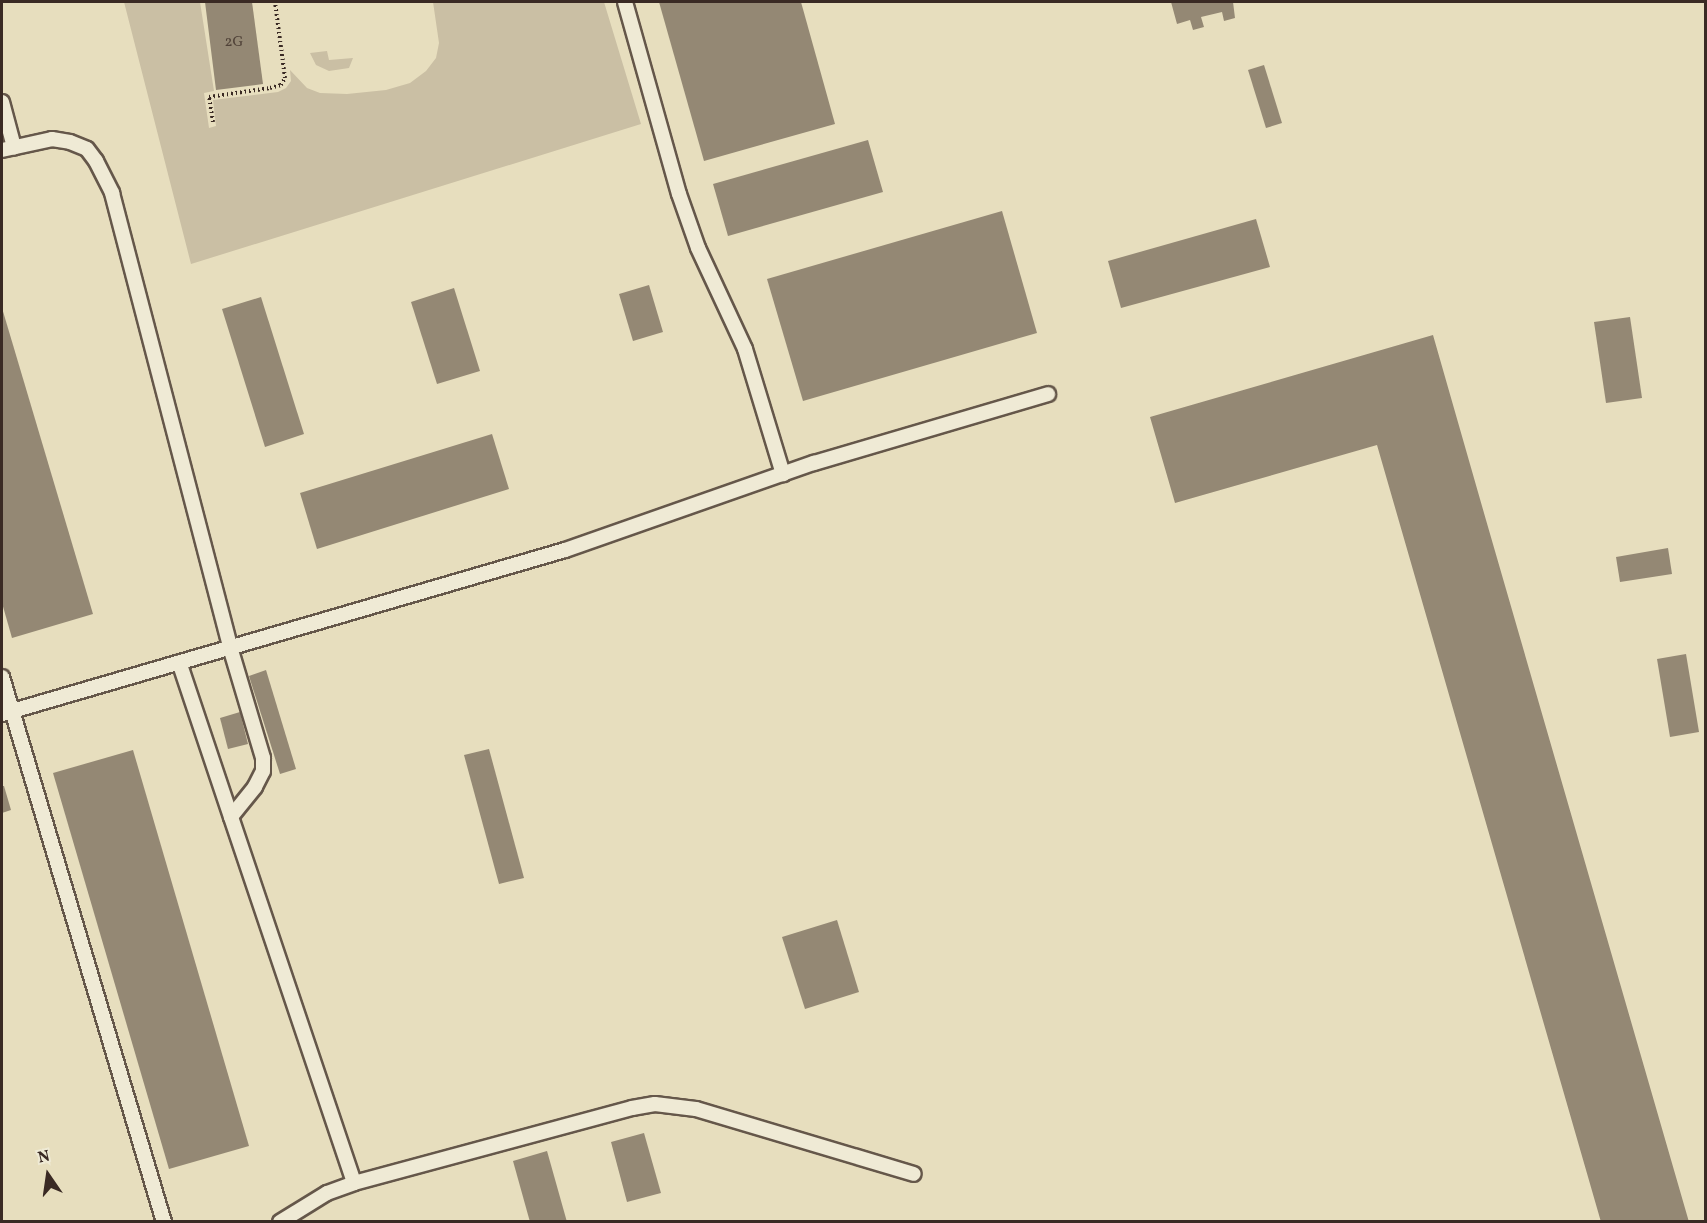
<!DOCTYPE html>
<style>
body{margin:0}
#map{position:relative;width:1707px;height:1223px;overflow:hidden;background:#e7debe;font-family:Vollkorn,serif}
div>[style]{position:absolute}
.green>*{inset:0;background:#cabfa4}
.building>*{inset:0;background:#948874}
.path>*{height:4px;margin-top:-2px;transform-origin:0;background:repeating-linear-gradient(90deg,#3a2a24 0 1.5px,transparent 0 4.5px)}
.roads{filter:drop-shadow(2px 0 #65574a) drop-shadow(-2px 0 #65574a) drop-shadow(0 2px #65574a) drop-shadow(0 -2px #65574a)}
.service>*{height:14px;margin:-7px;padding:0 7px;transform-origin:7px;border-radius:7px;background:#efead5}
span{translate:-50% -50%;white-space:nowrap;text-align:center;line-height:1.15;-webkit-text-stroke:4.5px #efead5;paint-order:stroke}
.number-label{font-size:15px;color:#504238}
.number-label span{-webkit-text-stroke-width:0}
.frame{position:absolute;inset:0;border:3px solid #3a2a24;pointer-events:none}
.north{position:absolute;left:18px;top:1145px;width:60px;height:60px;-webkit-text-stroke:4px #efead5;paint-order:stroke;rotate:347deg;font-size:16px;font-weight:700;line-height:24px;text-align:center;color:#3a2a24}
.north::after{content:'';display:block;margin:auto;width:21px;height:27px;background:#3a2a24;clip-path:polygon(50% 0,100% 100%,50% 72%,0 100%)}
</style>
<div id="map">
<div class="green">
<i style="clip-path:polygon(124px 2px,200px 2px,214px 91px,204px 93px,209px 128px,216px 126px,213px 100px,278px 92px,286px 88px,291px 81px,290px 70px,307px 88px,320px 93px,347px 94px,386px 90px,410px 83px,426px 71px,436px 58px,439px 43px,433px 2px,604px 2px,641px 124px,191px 264px)"></i>
<i style="clip-path:polygon(327px 51px,329px 60px,353px 58px,349px 68px,329px 71px,316px 65px,310px 53px)"></i>
</div>
<div class="building">
<i style="clip-path:polygon(205px 2px,252px 2px,263px 84px,216px 90px)"></i>
<i style="clip-path:polygon(659px 2px,801px 2px,835px 124px,704px 161px)"></i>
<i style="clip-path:polygon(1171px 2px,1233px 2px,1235px 18px,1224px 21px,1222px 12px,1201px 17px,1204px 27px,1193px 30px,1190px 20px,1177px 24px)"></i>
<i style="clip-path:polygon(1264px 65px,1282px 123px,1266px 128px,1248px 70px)"></i>
<i style="clip-path:polygon(868px 140px,883px 192px,728px 236px,713px 184px)"></i>
<i style="clip-path:polygon(1002px 211px,1037px 333px,803px 401px,767px 279px)"></i>
<i style="clip-path:polygon(1256px 219px,1270px 267px,1121px 308px,1108px 261px)"></i>
<i style="clip-path:polygon(649px 285px,663px 332px,633px 341px,619px 294px)"></i>
<i style="clip-path:polygon(454px 288px,480px 371px,437px 384px,411px 302px)"></i>
<i style="clip-path:polygon(261px 297px,304px 434px,265px 447px,222px 309px)"></i>
<i style="clip-path:polygon(2px 308px,93px 614px,12px 638px,2px 603px)"></i>
<i style="clip-path:polygon(1630px 317px,1642px 398px,1606px 403px,1594px 322px)"></i>
<i style="clip-path:polygon(1433px 335px,1486px 520px,1689px 1222px,1601px 1222px,1377px 445px,1175px 503px,1150px 417px)"></i>
<i style="clip-path:polygon(492px 434px,509px 489px,317px 549px,300px 493px)"></i>
<i style="clip-path:polygon(1668px 548px,1672px 574px,1620px 582px,1616px 557px)"></i>
<i style="clip-path:polygon(1686px 654px,1699px 732px,1670px 737px,1657px 659px)"></i>
<i style="clip-path:polygon(266px 670px,296px 769px,280px 774px,249px 676px)"></i>
<i style="clip-path:polygon(240px 712px,248px 744px,228px 749px,220px 718px)"></i>
<i style="clip-path:polygon(489px 749px,524px 878px,499px 884px,464px 755px)"></i>
<i style="clip-path:polygon(133px 750px,249px 1146px,169px 1169px,53px 773px)"></i>
<i style="clip-path:polygon(2px 786px,4px 786px,11px 810px,2px 813px)"></i>
<i style="clip-path:polygon(837px 920px,859px 992px,805px 1009px,782px 937px)"></i>
<i style="clip-path:polygon(644px 1133px,661px 1193px,627px 1202px,611px 1142px)"></i>
<i style="clip-path:polygon(547px 1151px,567px 1222px,530px 1222px,513px 1161px)"></i>
</div>
<div class="path">
<i style="left:213px;top:122px;width:25px;rotate:-99deg"></i>
<i style="left:209px;top:97px;width:62px;rotate:-8.4deg"></i>
<i style="left:270px;top:88px;width:11px;rotate:-15deg"></i>
<i style="left:281px;top:85px;width:8px;rotate:-60deg"></i>
<i style="left:285px;top:78px;width:77px;rotate:-97.5deg"></i>
</div>
<div class="roads">
<div class="service">
<i style="left:625px;top:2px;width:199px;rotate:74.3deg"></i>
<i style="left:679px;top:194px;width:57px;rotate:70.6deg"></i>
<i style="left:698px;top:248px;width:111px;rotate:65deg"></i>
<i style="left:745px;top:349px;width:131px;rotate:73.1deg"></i>
<i style="left:2px;top:102px;width:47px;rotate:75.1deg"></i>
<i style="left:2px;top:150px;width:51px;rotate:-12.4deg"></i>
<i style="left:52px;top:139px;width:18px;rotate:9deg"></i>
<i style="left:70px;top:142px;width:18px;rotate:22deg"></i>
<i style="left:87px;top:149px;width:15px;rotate:53deg"></i>
<i style="left:96px;top:161px;width:36px;rotate:63deg"></i>
<i style="left:112px;top:193px;width:469px;rotate:75.4deg"></i>
<i style="left:230px;top:647px;width:116px;rotate:73.4deg"></i>
<i style="left:263px;top:758px;width:13px;rotate:90deg"></i>
<i style="left:263px;top:771px;width:18px;rotate:117deg"></i>
<i style="left:255px;top:787px;width:38px;rotate:129deg"></i>
<i style="left:231px;top:817px;width:163px;rotate:-108.5deg"></i>
<i style="left:2px;top:677px;width:569px;rotate:73.45deg"></i>
<i style="left:2px;top:714px;width:586px;rotate:-16.24deg"></i>
<i style="left:565px;top:550px;width:264px;rotate:-19.3deg"></i>
<i style="left:814px;top:463px;width:244px;rotate:-16.4deg"></i>
<i style="left:231px;top:817px;width:386px;rotate:71.4deg"></i>
<i style="left:280px;top:1222px;width:55px;rotate:-31.7deg"></i>
<i style="left:327px;top:1193px;width:29px;rotate:-20deg"></i>
<i style="left:354px;top:1183px;width:288px;rotate:-15.1deg"></i>
<i style="left:632px;top:1108px;width:23px;rotate:-10deg"></i>
<i style="left:655px;top:1104px;width:41px;rotate:7deg"></i>
<i style="left:696px;top:1109px;width:227px;rotate:16.6deg"></i>
</div>
</div>
<div class="number-label">
<span style="left:234px;top:43px">2G</span>
</div>
<div class="frame"></div>
<div class="north">N</div>
</div>
